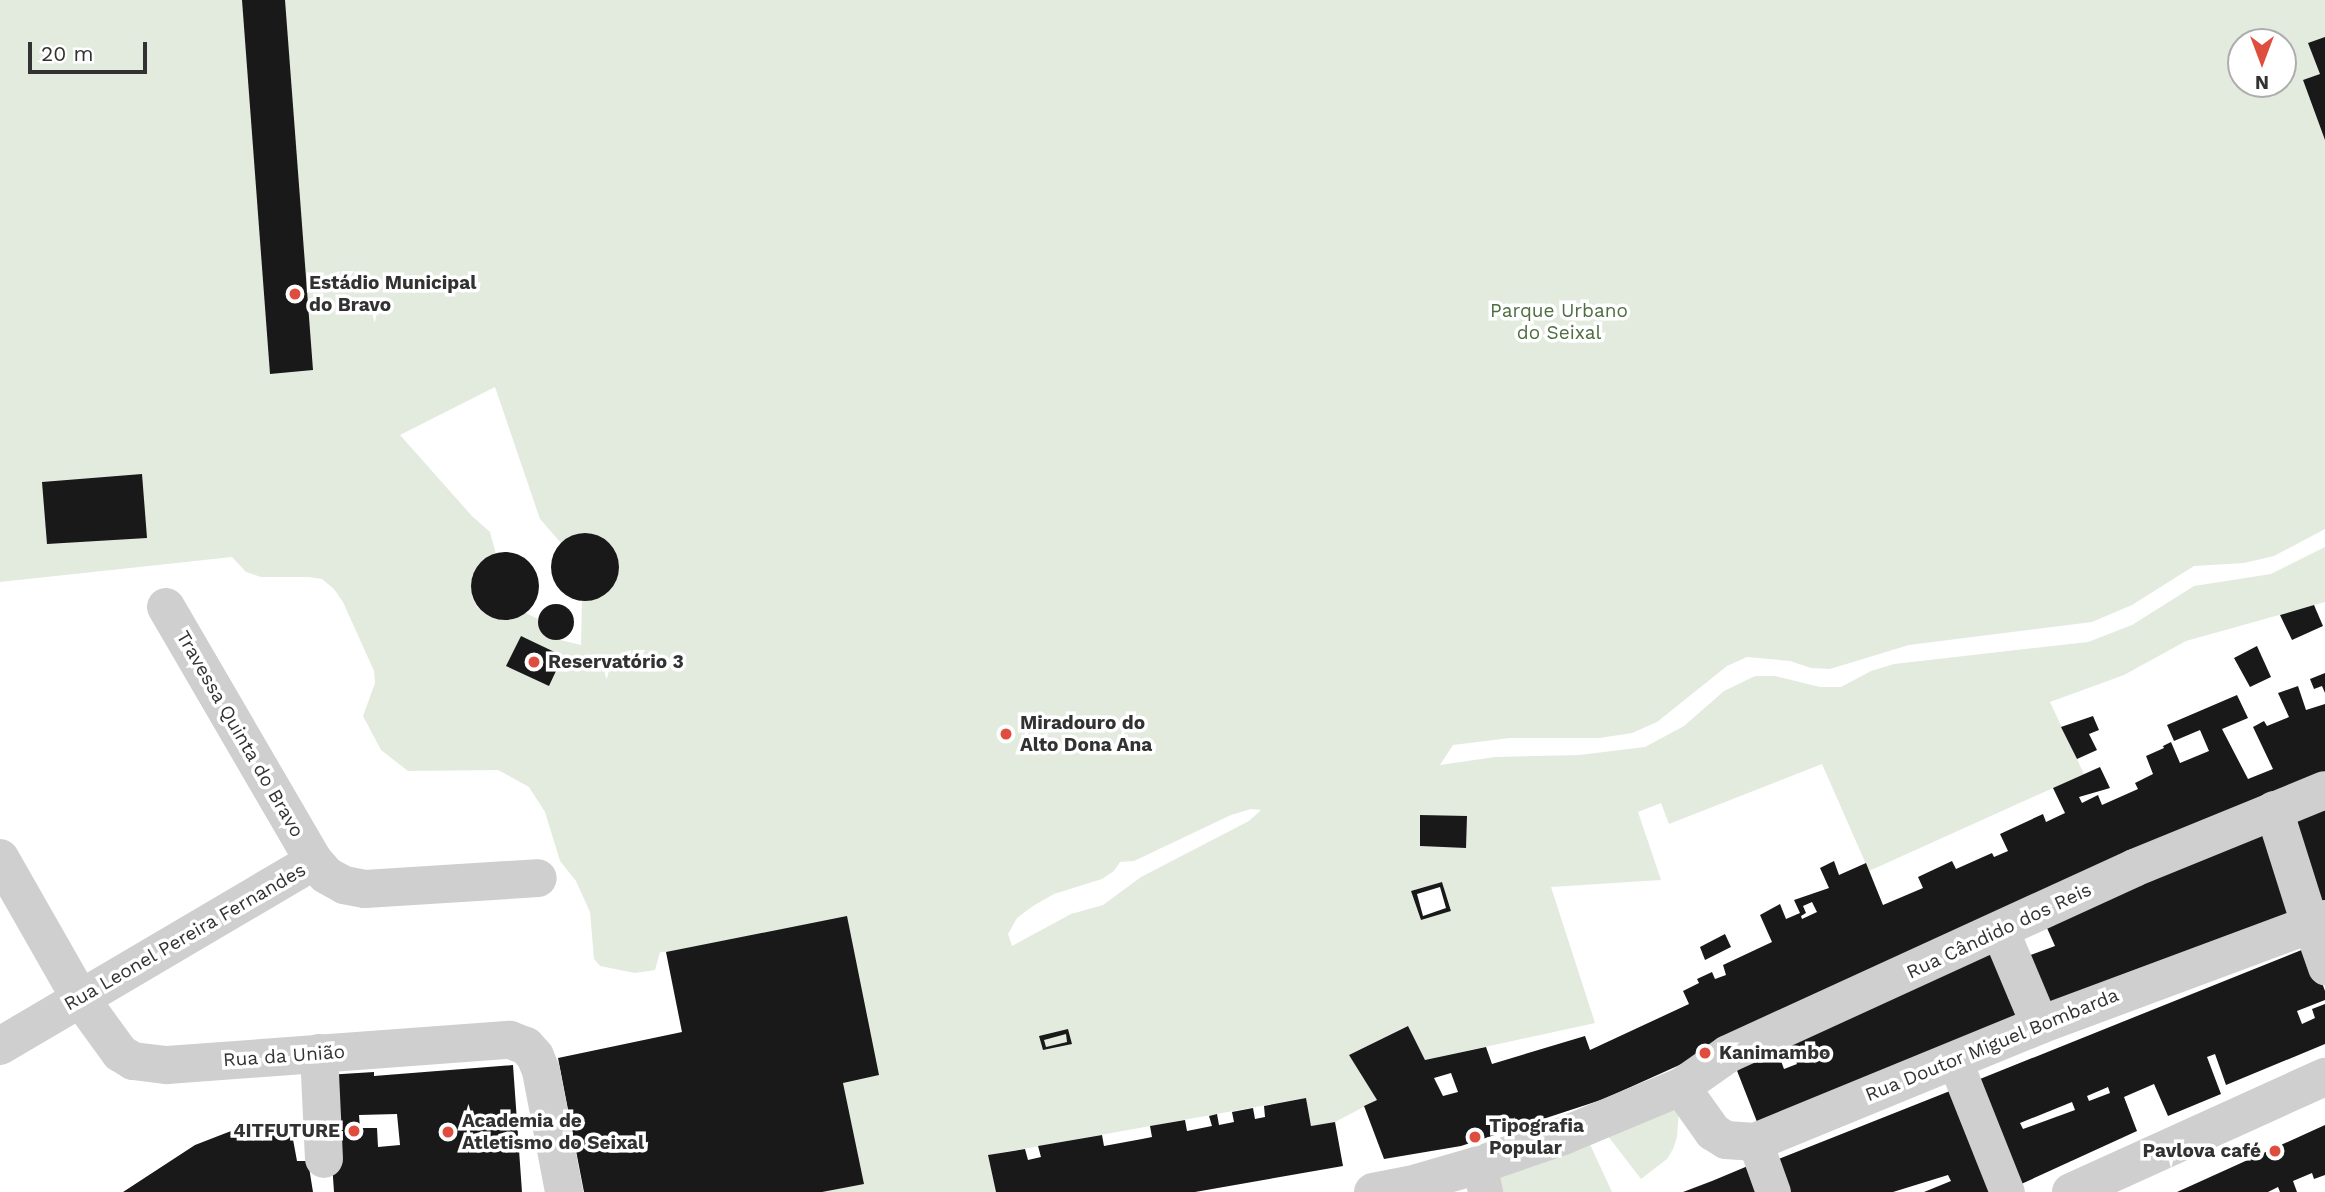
<!DOCTYPE html>
<meta charset="utf-8">
<style>
body{margin:0}
#map{position:relative;width:2325px;height:1192px;overflow:hidden;background:#fff;font-family:"Work Sans",sans-serif}
div>[style]{position:absolute}
.green>*{inset:0;background:#e3ebde}
.building>*{inset:0;background:#191919}
.round{border-radius:50%}
.pedestrian>*{height:35px;margin:-17.5px;padding:0 17.5px;transform-origin:17.5px;border-radius:17.5px;background:#cfcfcf}
.minor>*{height:38px;margin:-19px;padding:0 19px;transform-origin:19px;border-radius:19px;background:#cfcfcf}
.tertiary>*{height:38px;margin:-19px;padding:0 19px;transform-origin:19px;border-radius:19px;background:#cfcfcf}
.dots>*{width:19px;height:19px;translate:-50% -50%;box-sizing:border-box;border:4px solid #fff;border-radius:50%}
span{translate:-50% -50%;white-space:nowrap;text-align:center;line-height:1.15;-webkit-text-stroke:7px #fff;paint-order:stroke}
.poi-label{font-size:19px;color:#323232;font-weight:700}
.left{translate:0 -50%;text-align:left}
.right{translate:-100% -50%;text-align:right}
.park-label{font-size:19px;color:#4e6d40}
.street-label{font-size:19px;color:#323232}
.north{position:absolute;left:2227px;top:28px;width:70px;height:70px;box-sizing:border-box;background:#fff;border:2px solid #adadad;border-radius:50%;rotate:180deg;font-size:19px;font-weight:700;line-height:28px;text-align:center;color:#323232}
.north::after{content:'';display:block;margin:auto;width:24px;height:32px;background:#df4d3e;clip-path:polygon(50% 0,100% 100%,50% 72%,0 100%)}
.scale{position:absolute;left:28px;top:42px;width:119px;height:32px;box-sizing:border-box;border:4px solid #323232;border-top:0;padding-left:9px;font-size:21px;line-height:24px;white-space:nowrap;color:#323232;-webkit-text-stroke:5px #fff;paint-order:stroke}
</style>
<div id="map">
<div class="green">
<i style="clip-path:polygon(evenodd,0 0,2325px 0,2325px 529px,2274px 556px,2244px 563px,2194px 566px,2132px 605px,2092px 622px,1909px 645px,1830px 669px,1811px 668px,1790px 661px,1747px 657px,1727px 666px,1657px 722px,1632px 733px,1600px 738px,1510px 738px,1453px 745px,1440px 765px,1495px 757px,1579px 755px,1645px 747px,1684px 726px,1724px 691px,1755px 676px,1775px 676px,1820px 687px,1841px 687px,1871px 671px,1894px 664px,2088px 642px,2132px 625px,2194px 586px,2271px 574px,2325px 547px,2325px 602px,2186px 641px,2124px 675px,2050px 702px,2084px 774px,1869px 871px,1822px 764px,1669px 824px,1661px 803px,1638px 812px,1661px 880px,1551px 887px,1595px 1023px,1425px 1060px,1407px 1026px,1349px 1055px,1377px 1100px,1335px 1122px,1311px 1126px,1306px 1098px,989px 1155px,996px 1192px,714px 1192px,666px 952px,660px 952px,655px 970px,635px 973px,600px 966px,594px 959px,590px 912px,576px 881px,560px 861px,545px 812px,529px 787px,498px 770px,408px 771px,381px 750px,363px 716px,375px 683px,374px 671px,343px 602px,334px 589px,322px 579px,308px 577px,261px 577px,246px 572px,232px 557px,0 582px,0 0,2241px 42px,2283px 42px,2283px 84px,2241px 84px,2241px 42px,0 0,495px 387px,540px 519px,561px 543px,580px 534px,592px 534px,611px 546px,617px 556px,619px 567px,611px 589px,603px 596px,582px 601px,581px 645px,544px 636px,538px 619px,526px 613px,506px 620px,485px 614px,477px 607px,472px 597px,472px 576px,477px 566px,496px 554px,490px 532px,472px 516px,400px 435px,495px 387px,0 0,521px 636px,563px 656px,549px 686px,507px 666px,521px 636px,0 0,1251px 809px,1261px 810px,1249px 821px,1141px 877px,1103px 905px,1071px 914px,1012px 946px,1008px 934px,1017px 918px,1033px 906px,1054px 894px,1102px 879px,1114px 871px,1120px 862px,1134px 861px,1231px 815px,1251px 809px,0 0,1420px 816px,1467px 816px,1466px 847px,1420px 846px,1420px 816px,0 0,1442px 882px,1451px 911px,1421px 920px,1412px 891px,1442px 882px)"></i>
<i style="clip-path:polygon(1679px 1110px,1677px 1137px,1673px 1149px,1667px 1159px,1641px 1179px,1604px 1131px,1657px 1111px)"></i>
<i style="clip-path:polygon(1587px 1138px,1612px 1192px,1491px 1192px,1487px 1175px)"></i>
</div>
<div class="building">
<i style="clip-path:polygon(242px 0,285px 0,313px 370px,270px 374px)"></i>
<i style="clip-path:polygon(2325px 37px,2325px 140px,2303px 80px,2320px 74px,2308px 43px)"></i>
<i style="clip-path:polygon(142px 474px,147px 538px,47px 544px,42px 482px)"></i>
<i class="round" style="left:551px;top:533px;width:68px;height:68px"></i>
<i class="round" style="left:471px;top:552px;width:68px;height:68px"></i>
<i class="round" style="left:538px;top:604px;width:36px;height:36px"></i>
<i style="clip-path:polygon(2314px 605px,2323px 626px,2292px 640px,2280px 615px)"></i>
<i style="clip-path:polygon(521px 636px,563px 656px,549px 686px,506px 666px)"></i>
<i style="clip-path:polygon(2257px 646px,2271px 677px,2250px 687px,2234px 658px)"></i>
<i style="clip-path:polygon(2325px 673px,2325px 693px,2322px 686px,2314px 689px,2310px 679px)"></i>
<i style="clip-path:polygon(evenodd,2298px 686px,2306px 710px,2325px 704px,2325px 774px,1604px 1099px,1461px 1146px,1384px 1159px,1364px 1106px,1377px 1100px,1349px 1055px,1408px 1026px,1425px 1060px,1486px 1047px,1492px 1064px,1585px 1036px,1590px 1050px,1689px 1004px,1683px 991px,1699px 983px,1697px 979px,1712px 972px,1715px 979px,1726px 975px,1723px 965px,1772px 942px,1760px 915px,1780px 904px,1786px 919px,1800px 913px,1794px 900px,1829px 888px,1820px 868px,1834px 861px,1839px 875px,1866px 863px,1883px 905px,1923px 888px,1918px 877px,1952px 861px,1956px 869px,1992px 853px,1994px 857px,2008px 851px,2000px 834px,2043px 814px,2046px 822px,2065px 813px,2053px 788px,2100px 767px,2110px 788px,2079px 797px,2082px 803px,2098px 795px,2102px 805px,2138px 789px,2135px 783px,2153px 774px,2146px 756px,2164px 748px,2163px 746px,2171px 742px,2180px 763px,2209px 751px,2200px 730px,2174px 741px,2167px 725px,2237px 695px,2248px 718px,2222px 729px,2248px 779px,2273px 769px,2253px 727px,2264px 721px,2267px 726px,2289px 717px,2278px 693px,2298px 686px,1812px 902px,1817px 912px,1802px 919px,1801px 916px,1806px 913px,1803px 906px,1812px 902px,2298px 686px,1451px 1073px,1458px 1092px,1443px 1096px,1434px 1078px,1451px 1073px)"></i>
<i style="clip-path:polygon(2093px 716px,2099px 730px,2089px 734px,2097px 750px,2077px 759px,2061px 727px)"></i>
<i style="clip-path:polygon(2325px 810px,2325px 905px,2317px 908px,2290px 822px)"></i>
<i style="clip-path:polygon(1420px 815px,1467px 816px,1466px 848px,1420px 846px)"></i>
<i style="clip-path:polygon(2270px 832px,2296px 916px,2047px 1008px,2025px 957px,2055px 946px,2043px 919px)"></i>
<i style="clip-path:polygon(evenodd,1442px 882px,1451px 911px,1421px 920px,1411px 891px,1442px 882px,1440px 887px,1446px 908px,1423px 916px,1417px 894px,1440px 887px)"></i>
<i style="clip-path:polygon(847px 916px,879px 1075px,843px 1083px,864px 1184px,822px 1192px,584px 1192px,558px 1058px,682px 1032px,666px 952px)"></i>
<i style="clip-path:polygon(1725px 934px,1731px 947px,1705px 960px,1700px 947px)"></i>
<i style="clip-path:polygon(evenodd,2309px 947px,2325px 991px,2325px 1000px,2297px 1011px,2302px 1024px,2315px 1018px,2312px 1009px,2325px 1004px,2325px 1044px,2226px 1085px,2215px 1054px,2207px 1057px,2221px 1094px,2168px 1116px,2154px 1084px,2124px 1097px,2137px 1131px,2019px 1185px,1980px 1079px,2309px 947px,2108px 1087px,2110px 1093px,2089px 1101px,2087px 1096px,2108px 1087px,2309px 947px,2072px 1102px,2075px 1110px,2023px 1129px,2020px 1123px,2072px 1102px)"></i>
<i style="clip-path:polygon(1991px 948px,2021px 1019px,1759px 1127px,1734px 1063px,1775px 1045px,1784px 1069px,1797px 1064px,1787px 1040px)"></i>
<i style="clip-path:polygon(evenodd,1068px 1029px,1072px 1044px,1043px 1050px,1039px 1036px,1068px 1029px,1066px 1034px,1067px 1042px,1046px 1047px,1044px 1040px,1066px 1034px)"></i>
<i style="clip-path:polygon(evenodd,513px 1065px,522px 1192px,334px 1192px,326px 1075px,374px 1072px,374px 1076px,513px 1065px,397px 1114px,400px 1145px,378px 1147px,377px 1128px,360px 1128px,359px 1115px,397px 1114px)"></i>
<i style="clip-path:polygon(1955px 1089px,1994px 1192px,1924px 1192px,1951px 1181px,1948px 1175px,1893px 1192px,1782px 1192px,1771px 1162px)"></i>
<i style="clip-path:polygon(1306px 1098px,1311px 1126px,1335px 1122px,1343px 1166px,1195px 1192px,996px 1192px,988px 1155px,1025px 1149px,1028px 1160px,1041px 1157px,1038px 1146px,1102px 1135px,1104px 1146px,1142px 1139px,1152px 1137px,1150px 1126px,1185px 1120px,1187px 1131px,1212px 1126px,1209px 1116px,1217px 1114px,1219px 1125px,1234px 1122px,1232px 1112px,1253px 1108px,1255px 1119px,1265px 1117px,1264px 1106px)"></i>
<i style="clip-path:polygon(2325px 1125px,2325px 1175px,2314px 1179px,2312px 1173px,2293px 1181px,2297px 1192px,2280px 1192px,2278px 1187px,2268px 1192px,2177px 1192px)"></i>
<i style="clip-path:polygon(244px 1126px,250px 1135px,292px 1134px,297px 1161px,308px 1161px,313px 1192px,123px 1192px,195px 1145px)"></i>
<i style="clip-path:polygon(1755px 1163px,1765px 1192px,1683px 1192px,1712px 1181px)"></i>
</div>
<div class="pedestrian">
<i style="left:2310px;top:924px;width:46px;rotate:70.8deg"></i>
<i style="left:1954px;top:1059px;width:143px;rotate:68.3deg"></i>
<i style="left:1755px;top:1142px;width:53px;rotate:70.2deg"></i>
<i style="left:1479px;top:1165px;width:28px;rotate:77deg"></i>
</div>
<div class="minor">
<i style="left:166px;top:607px;width:294px;rotate:59.8deg"></i>
<i style="left:2274px;top:810px;width:120px;rotate:72.5deg"></i>
<i style="left:0;top:858px;width:161px;rotate:60.3deg"></i>
<i style="left:80px;top:998px;width:68px;rotate:54deg"></i>
<i style="left:120px;top:1053px;width:15px;rotate:32deg"></i>
<i style="left:133px;top:1061px;width:34px;rotate:7deg"></i>
<i style="left:167px;top:1065px;width:344px;rotate:-4.2deg"></i>
<i style="left:510px;top:1040px;width:17px;rotate:21deg"></i>
<i style="left:526px;top:1046px;width:13px;rotate:48deg"></i>
<i style="left:535px;top:1056px;width:16px;rotate:68deg"></i>
<i style="left:541px;top:1071px;width:123px;rotate:79.2deg"></i>
<i style="left:2000px;top:930px;width:103px;rotate:67.2deg"></i>
<i style="left:0;top:1046px;width:364px;rotate:-30.5deg"></i>
<i style="left:314px;top:861px;width:18px;rotate:49deg"></i>
<i style="left:326px;top:875px;width:21px;rotate:29deg"></i>
<i style="left:344px;top:885px;width:21px;rotate:11deg"></i>
<i style="left:365px;top:889px;width:173px;rotate:-3.6deg"></i>
<i style="left:319px;top:1053px;width:106px;rotate:87.3deg"></i>
<i style="left:1681px;top:1087px;width:55px;rotate:54.6deg"></i>
<i style="left:1713px;top:1132px;width:15px;rotate:32deg"></i>
<i style="left:1726px;top:1140px;width:29px;rotate:4deg"></i>
<i style="left:1755px;top:1142px;width:308px;rotate:-22.3deg"></i>
<i style="left:2040px;top:1025px;width:304px;rotate:-20.4deg"></i>
<i style="left:1373px;top:1192px;width:38px;rotate:-11deg"></i>
<i style="left:1410px;top:1185px;width:72px;rotate:-16.2deg"></i>
<i style="left:1479px;top:1165px;width:89px;rotate:-19deg"></i>
<i style="left:1563px;top:1136px;width:128px;rotate:-22.6deg"></i>
<i style="left:1681px;top:1087px;width:57px;rotate:-35.1deg"></i>
<i style="left:1728px;top:1054px;width:447px;rotate:-24.6deg"></i>
<i style="left:2134px;top:868px;width:206px;rotate:-22.2deg"></i>
</div>
<div class="tertiary">
<i style="left:2071px;top:1192px;width:279px;rotate:-24.4deg"></i>
</div>
<div class="dots">
<i style="left:295px;top:294px;background:#df4d3e"></i>
<i style="left:534px;top:662px;background:#df4d3e"></i>
<i style="left:1006px;top:734px;background:#df4d3e"></i>
<i style="left:1705px;top:1053px;background:#df4d3e"></i>
<i style="left:354px;top:1131px;background:#df4d3e"></i>
<i style="left:448px;top:1132px;background:#df4d3e"></i>
<i style="left:1475px;top:1137px;background:#df4d3e"></i>
<i style="left:2275px;top:1151px;background:#df4d3e"></i>
</div>
<div class="poi-label">
<span class="left" style="left:309px;top:294px">Estádio Municipal<br>do Bravo</span>
<span class="left" style="left:548px;top:662px">Reservatório 3</span>
<span class="left" style="left:1020px;top:734px">Miradouro do<br>Alto Dona Ana</span>
<span class="left" style="left:1719px;top:1053px">Kanimambo</span>
<span class="left" style="left:462px;top:1132px">Academia de<br>Atletismo do Seixal</span>
<span class="left" style="left:1489px;top:1137px">Tipografia<br>Popular</span>
<span class="right" style="left:340px;top:1131px">4ITFUTURE</span>
<span class="right" style="left:2261px;top:1151px">Pavlova café</span>
</div>
<div class="park-label">
<span style="left:1559px;top:322px">Parque Urbano<br>do Seixal</span>
</div>
<div class="street-label">
<span style="left:240px;top:734px;rotate:60deg">Travessa Quinta do Bravo</span>
<span style="left:1999px;top:931px;rotate:-25deg">Rua Cândido dos Reis</span>
<span style="left:185px;top:937px;rotate:-30deg">Rua Leonel Pereira Fernandes</span>
<span style="left:1992px;top:1045px;rotate:-22deg">Rua Doutor Miguel Bombarda</span>
<span style="left:284px;top:1056px;rotate:-4deg">Rua da União</span>
</div>
<div class="north">N</div>
<div class="scale">20 m</div>
</div>
